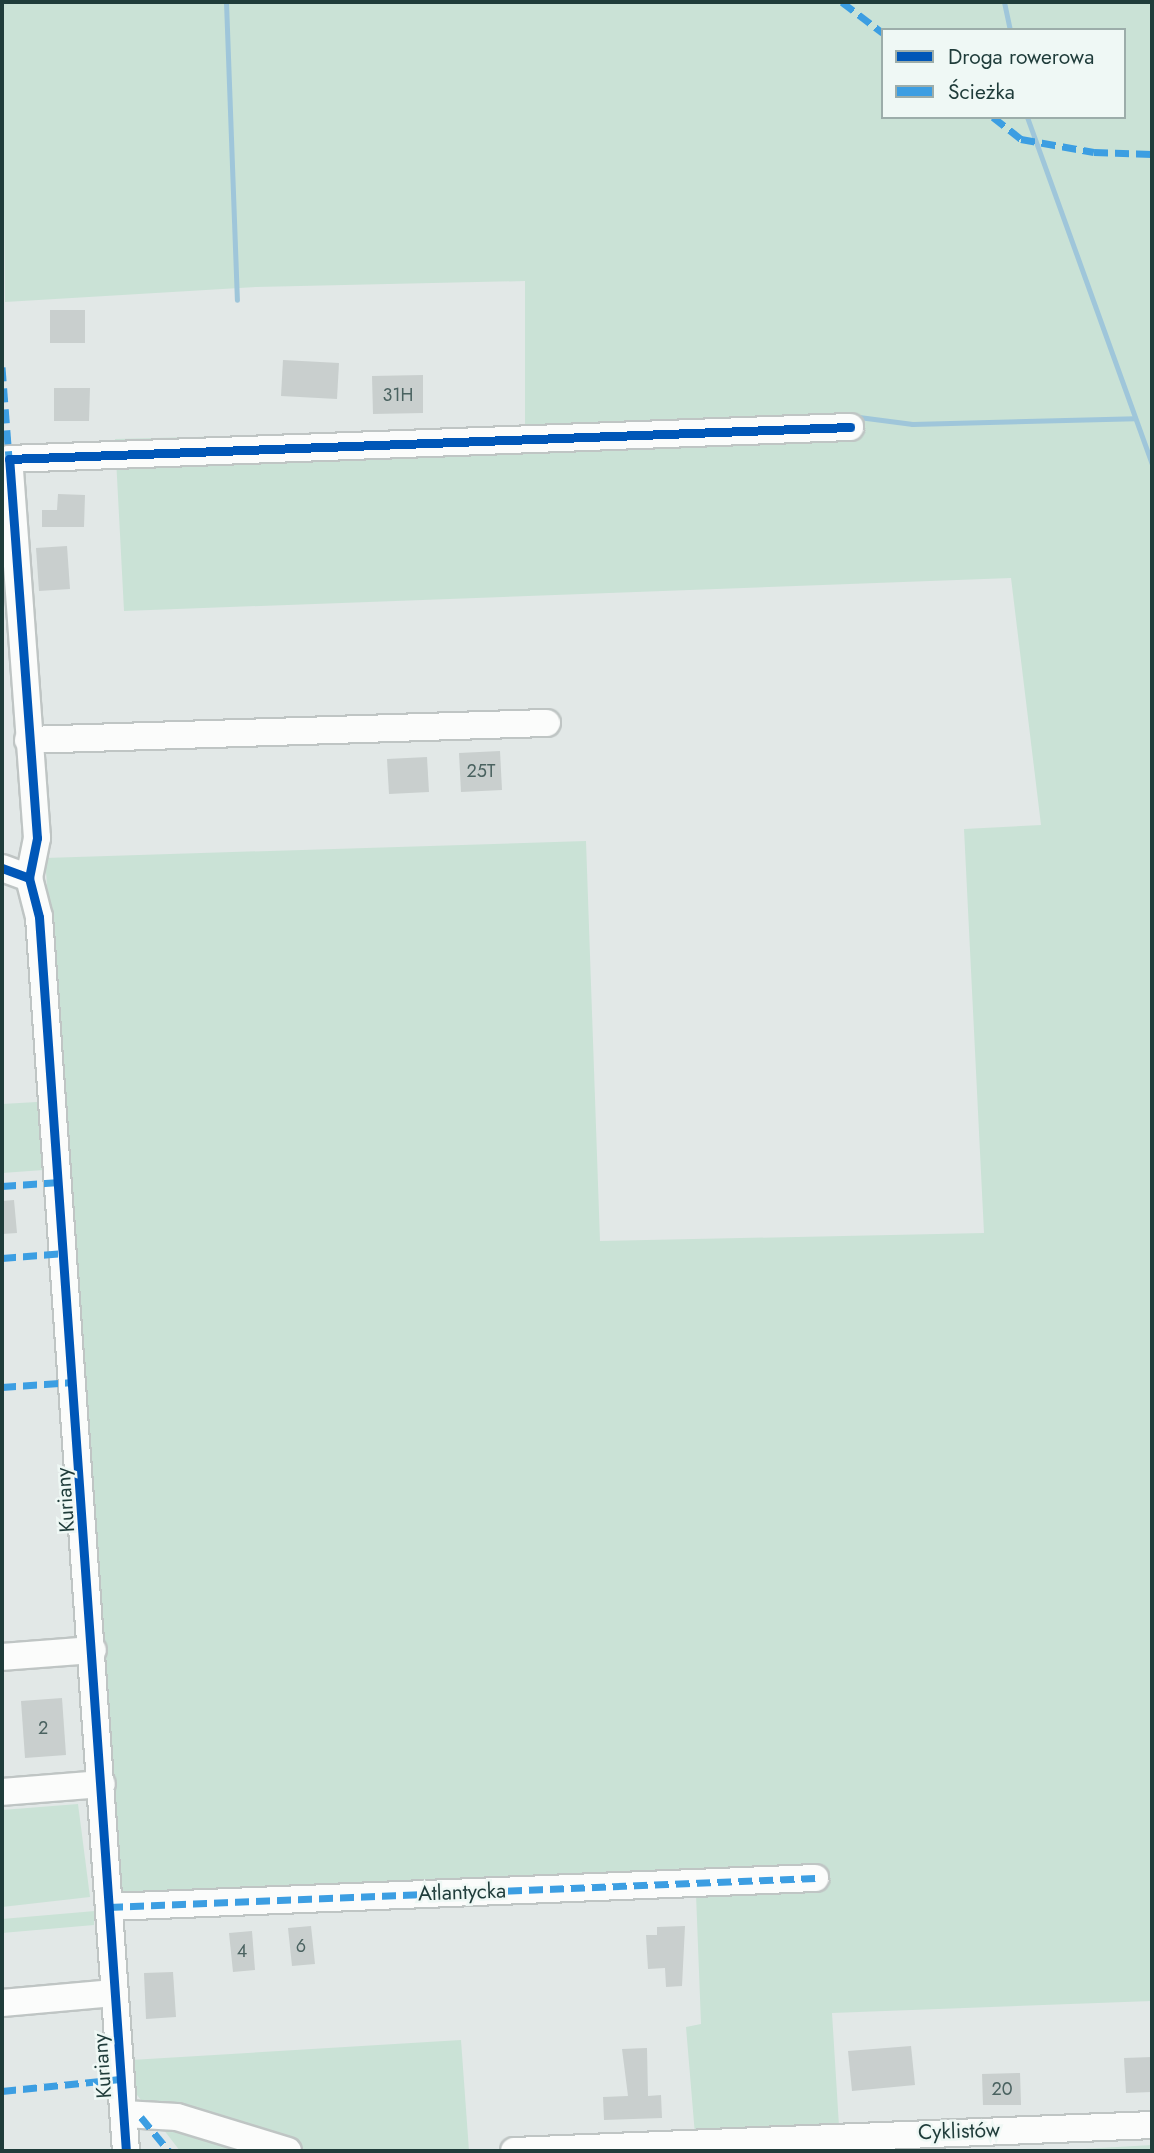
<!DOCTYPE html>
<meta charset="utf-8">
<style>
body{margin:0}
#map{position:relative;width:1154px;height:2153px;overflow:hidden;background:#e2e8e7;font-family:Jost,sans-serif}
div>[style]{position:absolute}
.green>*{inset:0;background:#cae2d6}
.stream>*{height:5px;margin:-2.5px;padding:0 2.5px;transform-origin:2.5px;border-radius:2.5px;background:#9fc6da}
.building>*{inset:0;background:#c9cfce}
.roads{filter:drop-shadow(2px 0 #bfc5c4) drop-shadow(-2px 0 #bfc5c4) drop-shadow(0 2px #bfc5c4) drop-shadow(0 -2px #bfc5c4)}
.minor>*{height:26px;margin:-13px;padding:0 13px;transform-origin:13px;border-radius:13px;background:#fbfcfb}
.quiet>*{height:7px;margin-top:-3.5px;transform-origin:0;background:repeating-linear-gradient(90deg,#3c9ee2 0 14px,transparent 0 21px)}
.cycleway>*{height:9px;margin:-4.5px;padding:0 4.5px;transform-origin:4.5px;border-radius:4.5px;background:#0057b8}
span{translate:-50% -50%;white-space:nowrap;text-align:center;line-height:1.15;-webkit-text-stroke:5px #eff8f5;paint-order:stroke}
.number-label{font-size:18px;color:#4a6260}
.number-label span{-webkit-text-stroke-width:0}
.street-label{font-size:21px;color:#1f3c3a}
.frame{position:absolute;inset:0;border:4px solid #1f3c3a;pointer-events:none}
.legend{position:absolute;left:881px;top:28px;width:245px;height:91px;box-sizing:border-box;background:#eff8f5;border:2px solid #9cadaa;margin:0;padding:9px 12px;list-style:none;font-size:21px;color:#1f3c3a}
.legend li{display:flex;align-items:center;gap:14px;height:35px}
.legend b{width:35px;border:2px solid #9cadaa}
</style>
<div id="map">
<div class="green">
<i style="clip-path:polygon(evenodd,2px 2px,1152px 2px,1152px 2001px,832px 2013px,839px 2126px,695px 2135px,686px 2027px,701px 2024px,695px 1868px,121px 1896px,45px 858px,586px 841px,600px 1241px,984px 1233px,964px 829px,1041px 825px,1011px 578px,124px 611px,115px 439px,525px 429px,525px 281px,256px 287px,5px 302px,2px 2px,883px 30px,1124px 30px,1124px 117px,883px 117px,883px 30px)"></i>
<i style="clip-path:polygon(37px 1102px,44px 1170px,2px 1173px,2px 1104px)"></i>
<i style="clip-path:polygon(78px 1804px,90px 1897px,2px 1907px,2px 1810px)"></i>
<i style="clip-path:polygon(95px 1911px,94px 1925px,2px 1933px,2px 1919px)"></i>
<i style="clip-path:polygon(461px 2040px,469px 2151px,180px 2151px,134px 2091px,131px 2060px)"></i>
<i style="clip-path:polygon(1152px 2145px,1152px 2151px,1048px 2151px)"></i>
</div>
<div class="stream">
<i style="left:226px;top:2px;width:298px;rotate:87.9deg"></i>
<i style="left:1004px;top:2px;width:29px;rotate:78deg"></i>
<i style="left:1027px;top:117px;width:370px;rotate:70.2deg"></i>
<i style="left:851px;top:416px;width:62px;rotate:7.5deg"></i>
<i style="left:912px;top:424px;width:223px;rotate:-1.5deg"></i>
</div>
<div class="building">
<i style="clip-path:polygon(50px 310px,85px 310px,85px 343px,50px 343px)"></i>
<i style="clip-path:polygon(283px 360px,339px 363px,337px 399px,281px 396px)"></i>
<i style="clip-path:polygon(423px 375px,423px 413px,373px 414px,372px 376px)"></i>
<i style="clip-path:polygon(54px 388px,90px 388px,89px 421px,54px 421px)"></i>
<i style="clip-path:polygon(58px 494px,85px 495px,84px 527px,42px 527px,42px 510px,57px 510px)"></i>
<i style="clip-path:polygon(67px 546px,70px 589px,39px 591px,36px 548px)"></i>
<i style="clip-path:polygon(500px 751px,502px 790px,461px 792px,459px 753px)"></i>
<i style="clip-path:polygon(427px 757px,429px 792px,389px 794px,387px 759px)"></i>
<i style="clip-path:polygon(14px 1200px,17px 1233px,2px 1234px,2px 1201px)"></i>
<i style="clip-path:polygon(62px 1698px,66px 1755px,25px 1758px,21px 1701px)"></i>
<i style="clip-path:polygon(311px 1926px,315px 1964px,292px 1966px,288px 1928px)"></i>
<i style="clip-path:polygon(685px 1926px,682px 1986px,666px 1987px,665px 1968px,648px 1969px,646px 1935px,657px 1935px,657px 1927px)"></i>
<i style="clip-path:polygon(252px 1931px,255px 1970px,233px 1972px,229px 1933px)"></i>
<i style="clip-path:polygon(173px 1972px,176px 2017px,146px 2019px,144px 1973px)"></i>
<i style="clip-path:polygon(911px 2046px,915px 2085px,852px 2091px,848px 2051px)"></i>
<i style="clip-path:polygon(647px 2048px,648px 2096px,661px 2095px,662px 2118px,604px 2120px,603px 2097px,628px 2096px,622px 2049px)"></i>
<i style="clip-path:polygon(1152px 2057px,1152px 2092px,1126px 2093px,1124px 2058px)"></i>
<i style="clip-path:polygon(1020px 2073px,1021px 2105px,983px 2105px,982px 2074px)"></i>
</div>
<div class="roads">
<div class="minor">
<i style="left:28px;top:740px;width:519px;rotate:-1.88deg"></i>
<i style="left:2px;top:868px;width:29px;rotate:20deg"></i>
<i style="left:29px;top:878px;width:40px;rotate:75.6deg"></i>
<i style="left:39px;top:917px;width:1237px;rotate:85.97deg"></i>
<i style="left:29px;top:878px;width:41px;rotate:-78.7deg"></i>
<i style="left:37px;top:838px;width:380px;rotate:-94.2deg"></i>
<i style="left:9px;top:459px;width:842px;rotate:-2.18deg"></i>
<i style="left:2px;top:1657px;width:91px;rotate:-4.4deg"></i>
<i style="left:2px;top:1792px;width:100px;rotate:-4.6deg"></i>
<i style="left:109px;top:1907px;width:707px;rotate:-2.35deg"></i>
<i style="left:2px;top:2003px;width:113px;rotate:-5.1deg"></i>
<i style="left:124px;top:2114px;width:53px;rotate:3.2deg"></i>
<i style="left:177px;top:2117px;width:116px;rotate:17deg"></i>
<i style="left:514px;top:2151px;width:639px;rotate:-2.33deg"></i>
</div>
</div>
<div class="quiet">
<i style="left:842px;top:2px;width:51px;rotate:37.1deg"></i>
<i style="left:993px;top:117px;width:36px;rotate:38deg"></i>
<i style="left:1021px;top:139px;width:74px;rotate:10.1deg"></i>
<i style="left:1094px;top:152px;width:58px;rotate:2deg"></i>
<i style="left:2px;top:367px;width:92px;rotate:85.6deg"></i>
<i style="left:2px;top:1186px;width:58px;rotate:-3.9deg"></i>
<i style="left:2px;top:1258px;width:63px;rotate:-4.5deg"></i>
<i style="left:2px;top:1387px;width:72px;rotate:-4deg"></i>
<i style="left:109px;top:1907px;width:707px;rotate:-2.35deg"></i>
<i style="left:2px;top:2091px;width:119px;rotate:-5.8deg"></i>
<i style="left:141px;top:2117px;width:44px;rotate:50.5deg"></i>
</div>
<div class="cycleway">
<i style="left:2px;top:868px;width:29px;rotate:20deg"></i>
<i style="left:29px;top:878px;width:40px;rotate:75.6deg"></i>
<i style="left:39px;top:917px;width:1237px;rotate:85.97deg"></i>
<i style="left:29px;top:878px;width:41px;rotate:-78.7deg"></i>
<i style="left:37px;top:838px;width:380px;rotate:-94.2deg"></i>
<i style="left:9px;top:459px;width:842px;rotate:-2.18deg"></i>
</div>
<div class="number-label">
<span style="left:398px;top:395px">31H</span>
<span style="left:481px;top:771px">25T</span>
<span style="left:43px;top:1728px">2</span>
<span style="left:301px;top:1946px">6</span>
<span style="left:242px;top:1951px">4</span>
<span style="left:1002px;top:2089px">20</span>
</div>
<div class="street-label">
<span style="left:65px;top:1500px;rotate:-94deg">Kuriany</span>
<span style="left:462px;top:1892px;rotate:-2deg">Atlantycka</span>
<span style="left:102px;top:2066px;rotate:-94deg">Kuriany</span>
<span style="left:959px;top:2131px;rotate:-2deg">Cyklistów</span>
</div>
<div class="frame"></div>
<ul class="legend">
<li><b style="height:9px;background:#0057b8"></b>Droga rowerowa</li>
<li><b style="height:9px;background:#3c9ee2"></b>Ścieżka</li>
</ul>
</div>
